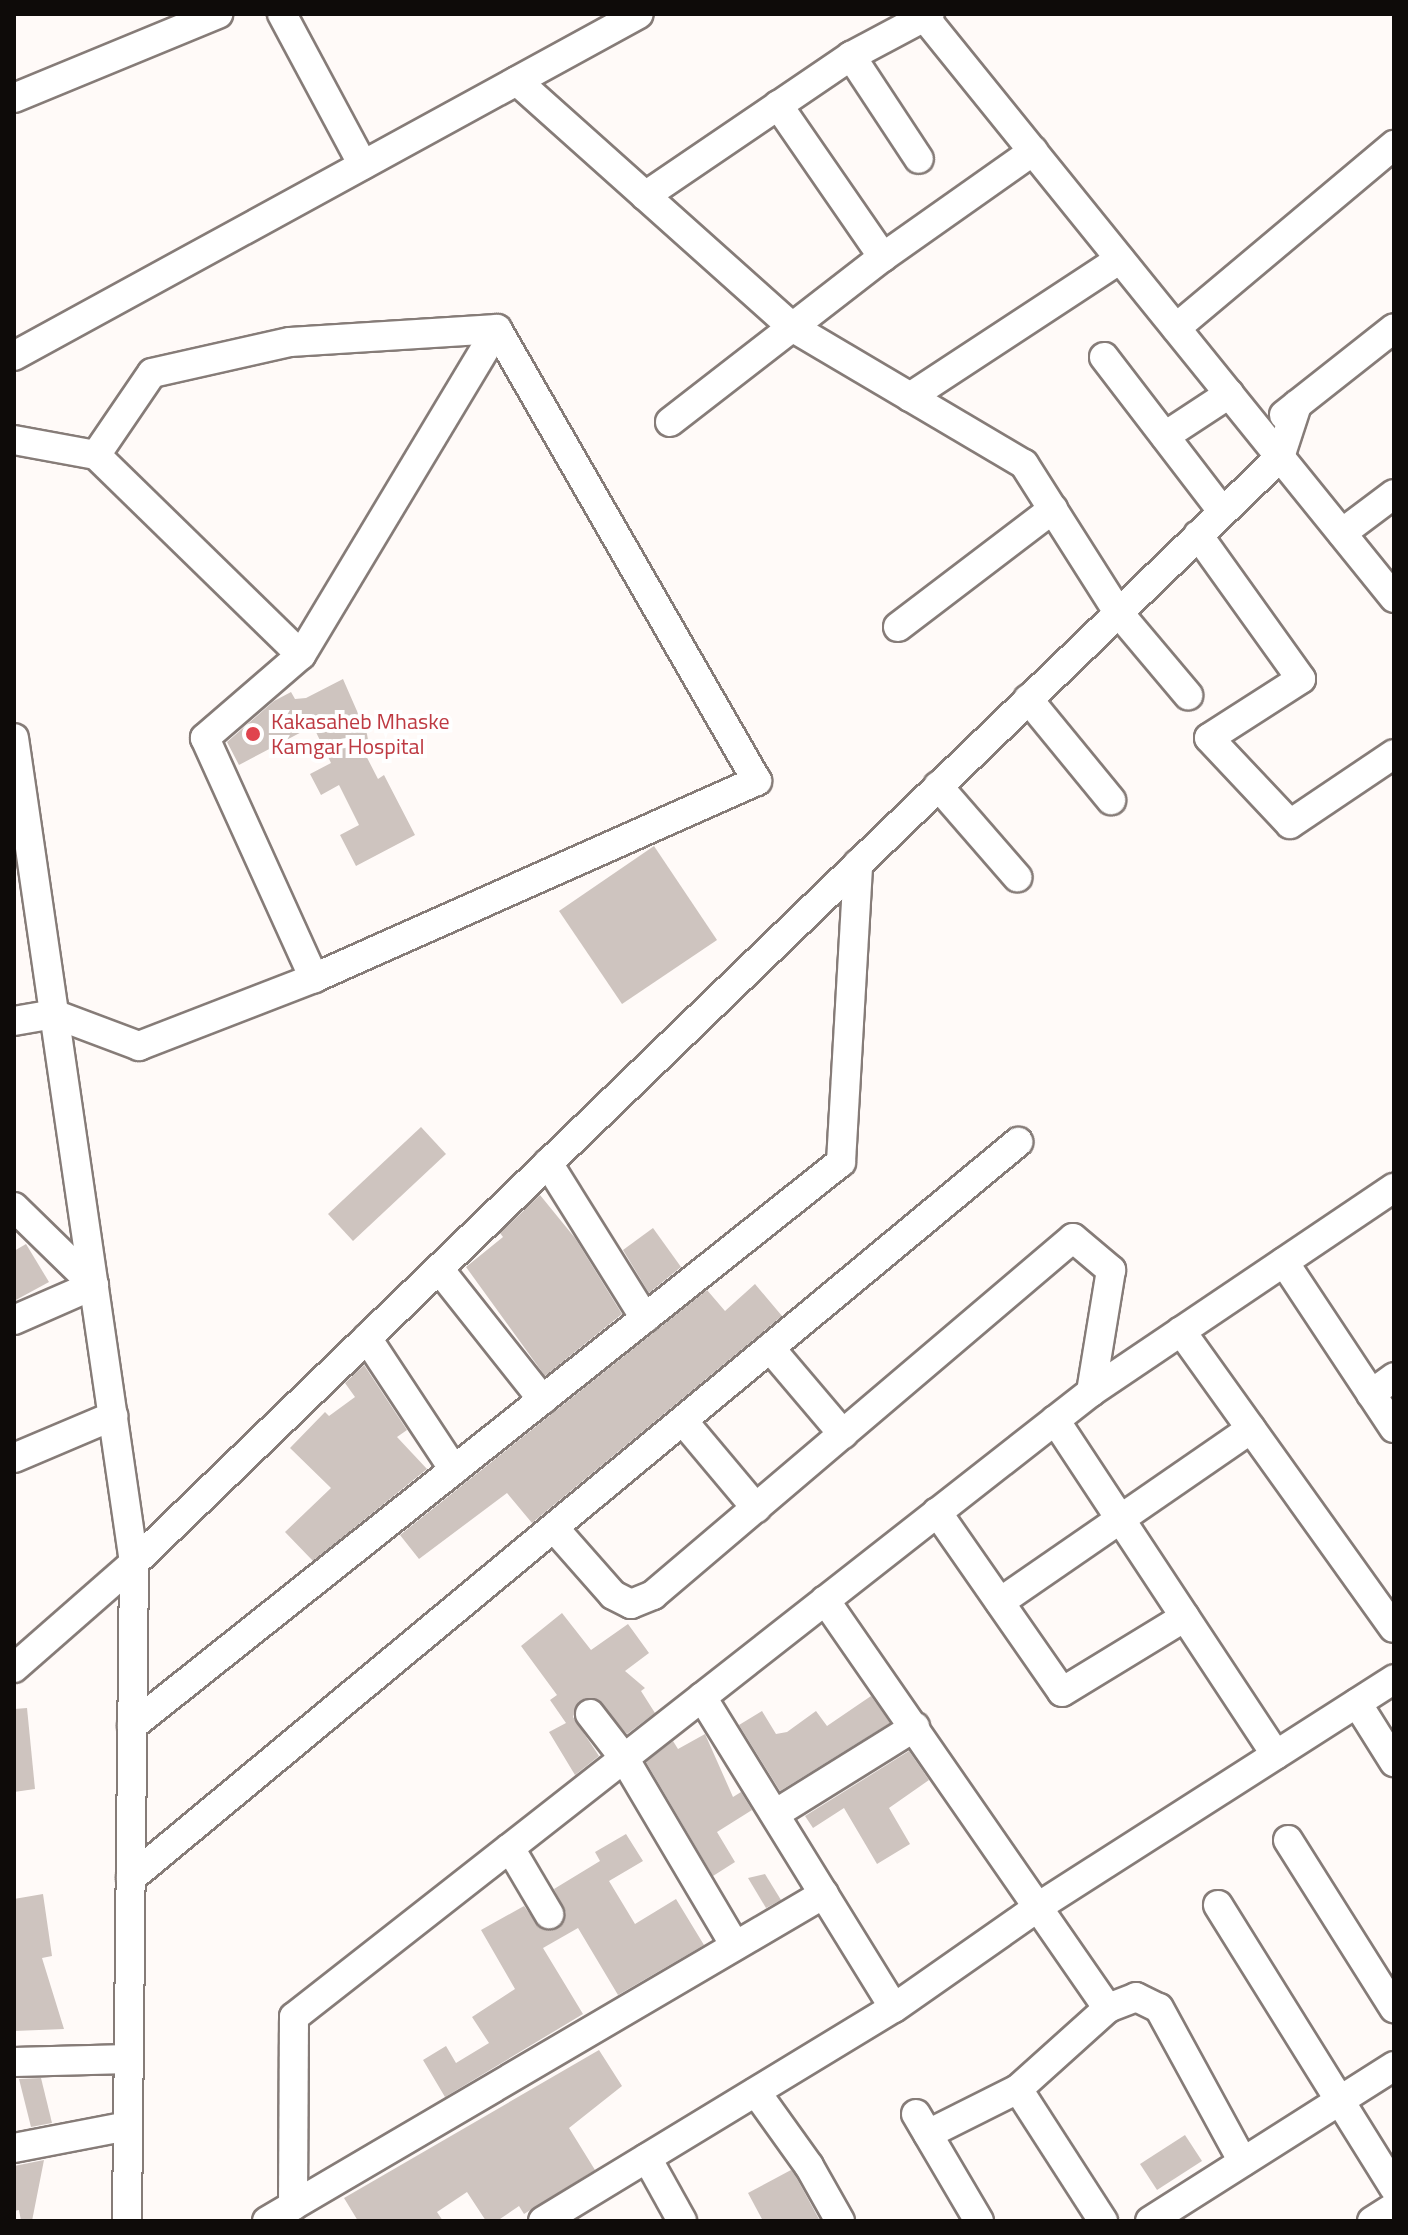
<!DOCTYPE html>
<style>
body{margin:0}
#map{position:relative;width:1408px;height:2235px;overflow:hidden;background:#fffaf8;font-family:"Titillium Web",sans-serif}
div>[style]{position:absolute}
.building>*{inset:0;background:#cec4bf}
.roads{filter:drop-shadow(2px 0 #867c78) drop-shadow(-2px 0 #867c78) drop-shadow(0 2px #867c78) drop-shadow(0 -2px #867c78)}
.minor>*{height:28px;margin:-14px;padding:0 14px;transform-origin:14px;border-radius:14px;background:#fff}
.dots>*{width:22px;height:22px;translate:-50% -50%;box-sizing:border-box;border:4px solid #fff;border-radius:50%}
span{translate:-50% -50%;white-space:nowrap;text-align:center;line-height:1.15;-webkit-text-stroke:8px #fff;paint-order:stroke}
.health-label{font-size:22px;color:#be3a42}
.left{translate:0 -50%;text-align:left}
.frame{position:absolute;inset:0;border:16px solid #0e0b09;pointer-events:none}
</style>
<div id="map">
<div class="building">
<i style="clip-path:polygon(343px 679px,367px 734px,368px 740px,360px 744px,378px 779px,384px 775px,415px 835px,356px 866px,340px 835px,359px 825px,339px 785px,321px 795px,310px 774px,331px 763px,313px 726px,239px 765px,227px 742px,274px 701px,291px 692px,295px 699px,306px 698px)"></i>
<i style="clip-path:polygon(654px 846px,717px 940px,622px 1004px,559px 911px)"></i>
<i style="clip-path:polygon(421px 1127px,446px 1154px,353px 1241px,328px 1214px)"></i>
<i style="clip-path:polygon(540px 1195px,575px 1238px,622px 1314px,545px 1376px,466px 1267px,503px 1237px,500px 1233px)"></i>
<i style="clip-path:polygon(653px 1228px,681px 1267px,649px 1293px,623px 1250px)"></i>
<i style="clip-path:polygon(26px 1244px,49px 1282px,14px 1301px,14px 1251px)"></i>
<i style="clip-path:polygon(755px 1284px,782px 1316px,532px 1523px,507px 1493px,419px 1559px,400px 1535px,707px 1290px,725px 1311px)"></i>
<i style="clip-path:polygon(364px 1365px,407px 1430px,397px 1437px,427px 1469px,313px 1561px,285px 1532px,331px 1488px,290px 1448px,325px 1412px,329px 1416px,355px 1397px,345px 1383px)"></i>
<i style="clip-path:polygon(562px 1613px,591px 1650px,628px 1624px,649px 1653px,625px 1671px,645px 1688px,641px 1691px,655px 1713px,627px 1734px,597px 1699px,579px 1701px,573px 1717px,599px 1756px,575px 1775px,549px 1732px,566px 1723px,550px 1700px,557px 1695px,521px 1646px)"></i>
<i style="clip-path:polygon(871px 1696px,890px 1723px,780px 1791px,739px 1725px,762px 1711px,776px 1734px,787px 1732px,816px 1711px,827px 1726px)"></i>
<i style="clip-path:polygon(27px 1708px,35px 1789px,14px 1792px,14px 1709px)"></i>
<i style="clip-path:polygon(705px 1734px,733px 1797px,741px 1792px,752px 1810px,717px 1832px,735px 1862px,713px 1876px,646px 1762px,673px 1741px,678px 1749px)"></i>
<i style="clip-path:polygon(909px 1751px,929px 1780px,889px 1808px,910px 1844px,877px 1864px,844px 1808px,813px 1828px,805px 1816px)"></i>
<i style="clip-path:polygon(626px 1834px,643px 1861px,609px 1881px,635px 1924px,676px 1899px,704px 1945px,618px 1995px,578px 1928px,543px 1948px,583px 2014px,445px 2097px,423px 2060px,446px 2046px,456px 2063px,489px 2043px,472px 2017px,515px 1989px,481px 1930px,524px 1906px,540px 1928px,558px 1928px,566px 1913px,554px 1889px,600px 1861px,595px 1852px)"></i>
<i style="clip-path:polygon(765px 1874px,781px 1900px,766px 1908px,748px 1878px)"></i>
<i style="clip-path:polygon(43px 1894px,52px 1956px,42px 1958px,64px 2029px,14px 2031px,14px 1899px)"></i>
<i style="clip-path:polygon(599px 2050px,622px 2086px,569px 2128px,595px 2170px,524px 2214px,519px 2206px,497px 2221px,486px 2221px,467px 2192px,437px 2212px,443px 2221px,358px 2221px,344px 2198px)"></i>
<i style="clip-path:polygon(41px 2078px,52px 2123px,31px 2127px,19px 2079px)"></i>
<i style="clip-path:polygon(1185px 2135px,1202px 2161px,1157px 2190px,1140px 2164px)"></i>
<i style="clip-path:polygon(44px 2160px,32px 2221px,21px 2221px,19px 2210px,14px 2211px,14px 2166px)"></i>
<i style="clip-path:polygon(791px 2170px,795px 2175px,820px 2221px,763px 2221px,748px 2193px)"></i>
</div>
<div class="roads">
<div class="minor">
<i style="left:282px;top:14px;width:171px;rotate:61.8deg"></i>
<i style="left:922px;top:14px;width:751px;rotate:51.05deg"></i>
<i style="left:851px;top:56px;width:123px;rotate:56.6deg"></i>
<i style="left:517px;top:81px;width:369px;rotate:41.8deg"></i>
<i style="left:792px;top:327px;width:269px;rotate:30.6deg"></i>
<i style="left:1024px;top:464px;width:175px;rotate:57.6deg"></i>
<i style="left:1118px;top:612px;width:109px;rotate:49.9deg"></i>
<i style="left:14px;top:98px;width:221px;rotate:-22.4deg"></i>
<i style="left:778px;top:105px;width:185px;rotate:55.4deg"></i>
<i style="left:645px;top:196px;width:249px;rotate:-34.2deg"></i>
<i style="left:851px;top:56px;width:89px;rotate:-28deg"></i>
<i style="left:1176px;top:328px;width:285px;rotate:-40deg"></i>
<i style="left:14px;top:356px;width:712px;rotate:-28.69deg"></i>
<i style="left:1104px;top:357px;width:194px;rotate:52.5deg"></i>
<i style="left:910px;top:397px;width:251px;rotate:-33.3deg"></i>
<i style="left:1284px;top:415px;width:140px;rotate:-38.3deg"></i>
<i style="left:670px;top:422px;width:269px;rotate:-37.8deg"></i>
<i style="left:883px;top:257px;width:184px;rotate:-35.2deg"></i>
<i style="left:1165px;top:436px;width:77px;rotate:-33.3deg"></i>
<i style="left:14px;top:440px;width:83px;rotate:10.4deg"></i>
<i style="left:96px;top:455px;width:99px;rotate:-55.7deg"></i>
<i style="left:152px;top:373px;width:141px;rotate:-12.7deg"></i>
<i style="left:290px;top:342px;width:207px;rotate:-3.6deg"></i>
<i style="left:96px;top:455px;width:286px;rotate:44.3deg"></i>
<i style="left:1342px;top:533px;width:65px;rotate:-36.9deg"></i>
<i style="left:1198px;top:535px;width:177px;rotate:54.4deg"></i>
<i style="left:1301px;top:679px;width:109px;rotate:147.3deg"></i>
<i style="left:1209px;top:738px;width:118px;rotate:46.7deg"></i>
<i style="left:1290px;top:824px;width:125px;rotate:-33.9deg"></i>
<i style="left:898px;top:627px;width:195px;rotate:-37.3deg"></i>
<i style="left:1028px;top:699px;width:131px;rotate:50.6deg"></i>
<i style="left:14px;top:738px;width:834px;rotate:81.72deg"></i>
<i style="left:134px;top:1563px;width:658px;rotate:90.61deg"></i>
<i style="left:938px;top:786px;width:121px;rotate:49deg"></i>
<i style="left:14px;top:1021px;width:41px;rotate:-9.9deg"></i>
<i style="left:54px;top:1014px;width:91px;rotate:20.6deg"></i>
<i style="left:139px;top:1046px;width:188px;rotate:-21.2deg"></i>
<i style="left:314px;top:978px;width:485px;rotate:-24deg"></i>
<i style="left:757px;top:781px;width:521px;rotate:-119.91deg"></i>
<i style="left:497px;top:329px;width:380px;rotate:121deg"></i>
<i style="left:301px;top:655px;width:127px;rotate:139.2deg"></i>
<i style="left:205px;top:738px;width:264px;rotate:65.6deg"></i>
<i style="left:548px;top:1163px;width:183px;rotate:58deg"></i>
<i style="left:14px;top:1207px;width:112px;rotate:44.3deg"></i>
<i style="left:94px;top:1285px;width:87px;rotate:156.4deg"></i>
<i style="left:1284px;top:1262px;width:199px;rotate:56.5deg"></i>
<i style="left:439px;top:1269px;width:167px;rotate:51.6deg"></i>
<i style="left:1181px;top:1331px;width:365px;rotate:54.4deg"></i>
<i style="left:367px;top:1338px;width:158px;rotate:56.6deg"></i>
<i style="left:770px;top:1348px;width:113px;rotate:49.7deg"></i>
<i style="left:1371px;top:1394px;width:29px;rotate:-36deg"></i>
<i style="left:1055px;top:1420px;width:401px;rotate:56.6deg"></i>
<i style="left:683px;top:1421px;width:114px;rotate:50deg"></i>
<i style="left:14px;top:1458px;width:108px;rotate:-23deg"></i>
<i style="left:937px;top:1512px;width:219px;rotate:55.2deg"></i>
<i style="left:1062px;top:1692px;width:144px;rotate:-31.4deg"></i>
<i style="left:554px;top:1528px;width:89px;rotate:48.6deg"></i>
<i style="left:613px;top:1595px;width:20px;rotate:27deg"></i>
<i style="left:631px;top:1604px;width:24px;rotate:-22deg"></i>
<i style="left:653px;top:1595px;width:551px;rotate:-40.36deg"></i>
<i style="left:1073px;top:1238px;width:50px;rotate:40.1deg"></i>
<i style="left:1111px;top:1270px;width:124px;rotate:99.3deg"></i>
<i style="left:825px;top:1600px;width:497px;rotate:55.3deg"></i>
<i style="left:1000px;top:1602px;width:305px;rotate:-34.6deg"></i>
<i style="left:14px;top:1668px;width:159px;rotate:-41.2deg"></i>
<i style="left:134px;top:1563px;width:1593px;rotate:-43.98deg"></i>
<i style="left:1280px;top:457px;width:55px;rotate:-71.9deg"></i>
<i style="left:702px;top:1697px;width:365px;rotate:58.3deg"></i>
<i style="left:1357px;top:1703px;width:70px;rotate:57.9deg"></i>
<i style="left:590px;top:1714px;width:56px;rotate:52.3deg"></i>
<i style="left:624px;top:1758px;width:218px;rotate:59.4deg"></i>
<i style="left:132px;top:1726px;width:906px;rotate:-38.5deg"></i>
<i style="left:841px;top:1162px;width:299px;rotate:-86.7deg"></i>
<i style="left:775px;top:1814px;width:165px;rotate:-31.9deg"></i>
<i style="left:1288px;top:1840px;width:199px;rotate:57.8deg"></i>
<i style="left:510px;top:1848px;width:77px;rotate:59.4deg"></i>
<i style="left:131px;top:1878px;width:1153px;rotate:-39.68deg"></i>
<i style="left:1218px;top:1905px;width:333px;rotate:58.1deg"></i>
<i style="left:14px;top:2062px;width:115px;rotate:-1.5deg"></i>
<i style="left:1018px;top:2089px;width:157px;rotate:57.2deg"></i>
<i style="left:756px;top:2092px;width:91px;rotate:54.4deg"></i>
<i style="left:809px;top:2166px;width:63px;rotate:60.6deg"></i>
<i style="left:916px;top:2114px;width:124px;rotate:59.5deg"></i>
<i style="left:928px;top:2134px;width:101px;rotate:-26.6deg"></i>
<i style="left:1018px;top:2089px;width:121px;rotate:-42deg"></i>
<i style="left:1108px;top:2008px;width:30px;rotate:-21deg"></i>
<i style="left:1136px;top:1997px;width:25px;rotate:26deg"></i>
<i style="left:1159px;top:2008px;width:175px;rotate:61.4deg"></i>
<i style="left:14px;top:2148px;width:116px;rotate:-10.9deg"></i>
<i style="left:647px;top:2158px;width:72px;rotate:60.9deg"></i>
<i style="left:293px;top:2206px;width:189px;rotate:-89.7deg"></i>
<i style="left:294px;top:2017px;width:1013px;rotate:-38.1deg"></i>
<i style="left:1091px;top:1392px;width:365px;rotate:-34deg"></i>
<i style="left:267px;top:2221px;width:646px;rotate:-30.42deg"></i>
<i style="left:543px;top:2221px;width:411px;rotate:-31.3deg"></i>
<i style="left:894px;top:2008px;width:179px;rotate:-35deg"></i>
<i style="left:1041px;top:1905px;width:419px;rotate:-32.6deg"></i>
<i style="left:1150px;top:2221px;width:289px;rotate:-32.4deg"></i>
<i style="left:1372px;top:2221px;width:26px;rotate:-32deg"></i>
</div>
</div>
<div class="dots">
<i style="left:253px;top:734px;background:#e0444e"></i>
</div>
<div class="health-label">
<span class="left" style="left:271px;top:734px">Kakasaheb Mhaske<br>Kamgar Hospital</span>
</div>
<div class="frame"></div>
</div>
